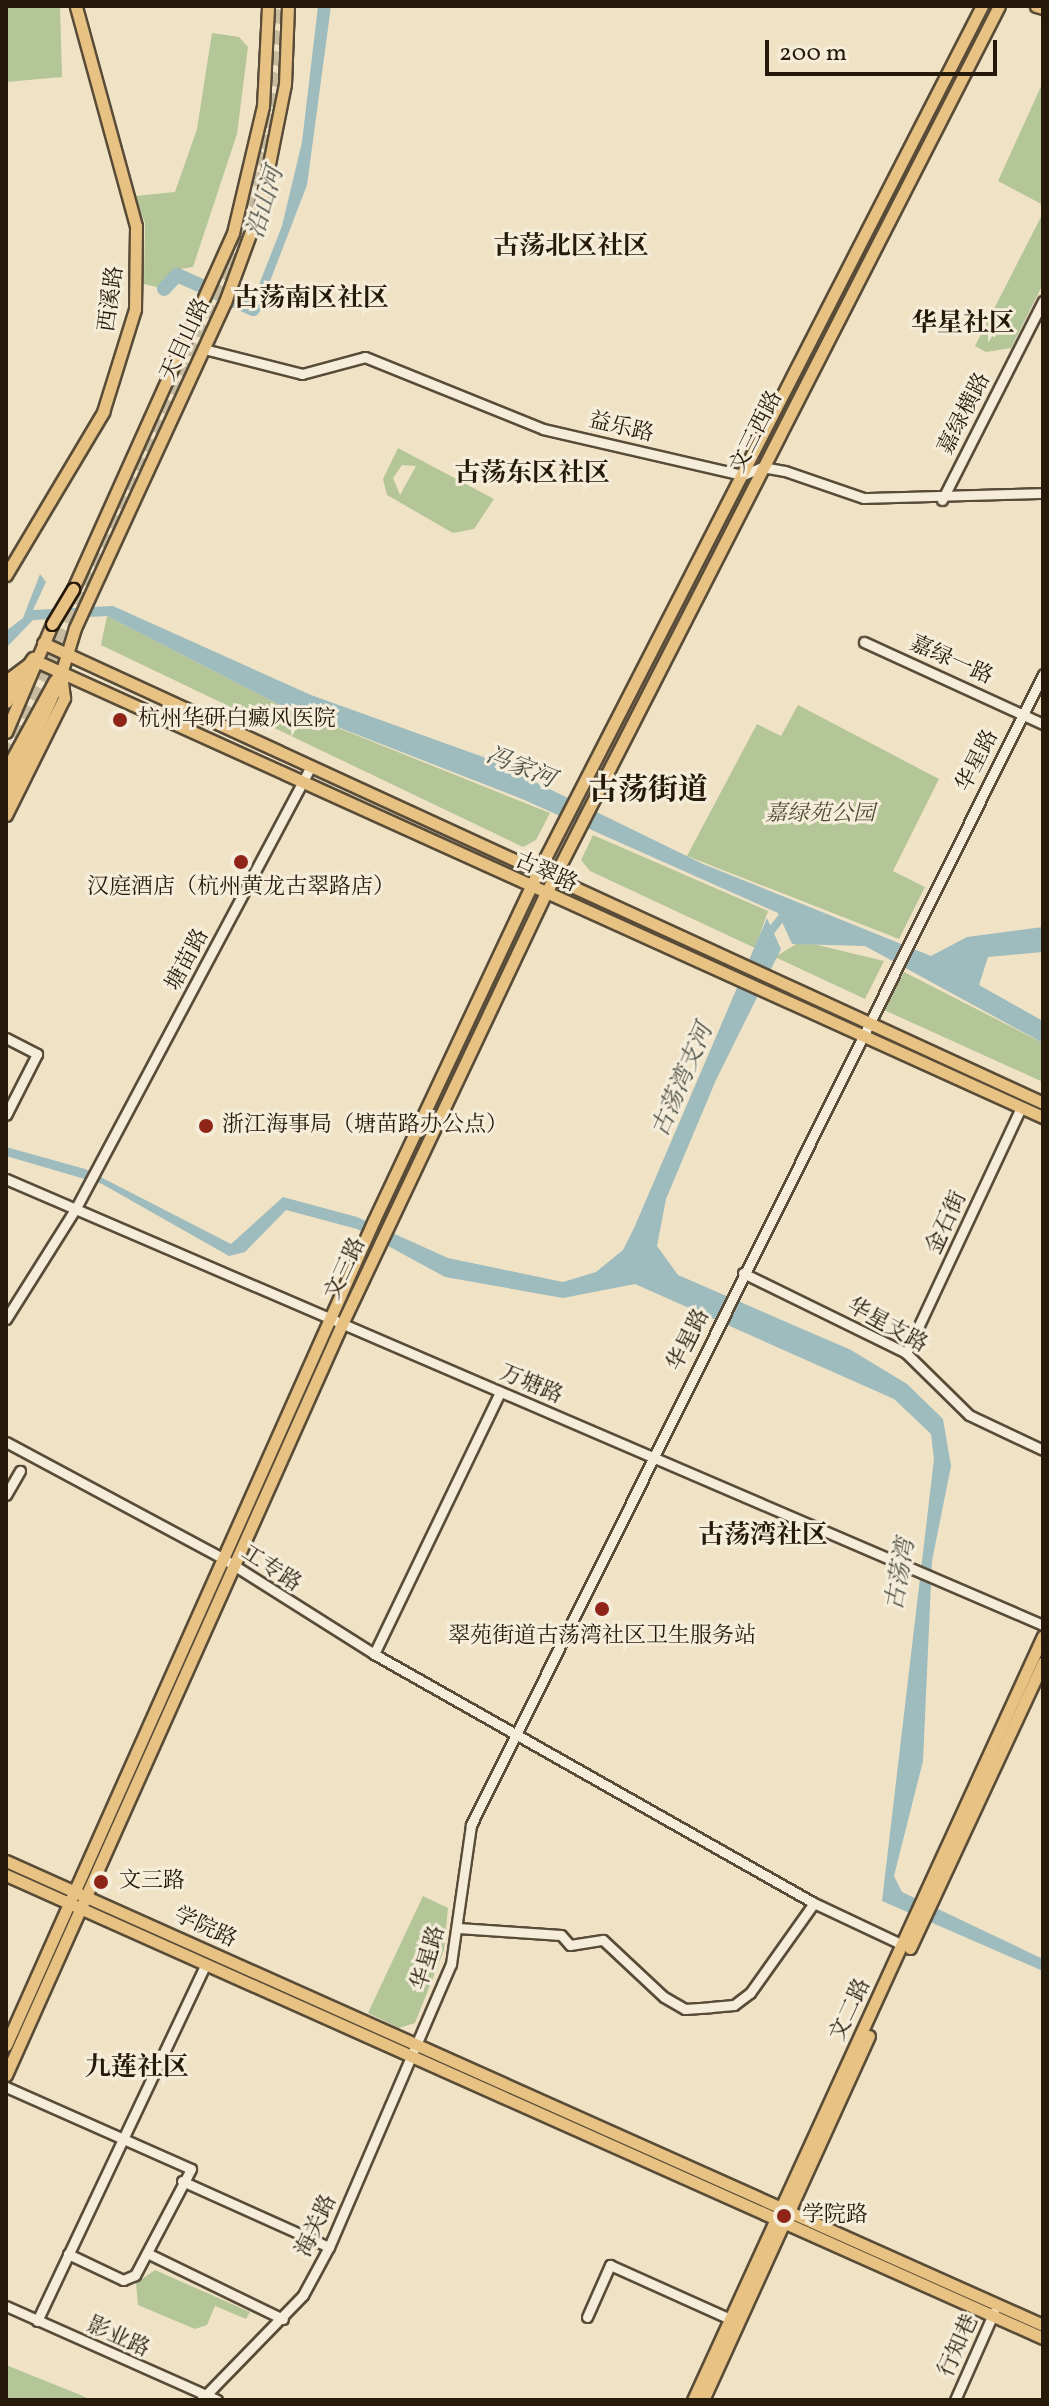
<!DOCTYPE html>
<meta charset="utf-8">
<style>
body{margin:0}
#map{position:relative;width:1049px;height:2406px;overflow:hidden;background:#f0e3c5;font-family:Vollkorn,"Noto Serif SC",serif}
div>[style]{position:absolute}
.green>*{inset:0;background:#b4c598}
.water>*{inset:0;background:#9ebbbe}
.canal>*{height:8px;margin:-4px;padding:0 4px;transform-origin:4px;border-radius:4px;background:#9ebbbe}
.river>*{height:14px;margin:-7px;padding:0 7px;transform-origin:7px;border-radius:7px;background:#9ebbbe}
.highway-tunnel>*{height:14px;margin-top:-7px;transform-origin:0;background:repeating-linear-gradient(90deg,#c7bba0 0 14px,transparent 0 21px)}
.roads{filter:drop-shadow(2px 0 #584c39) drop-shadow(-2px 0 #584c39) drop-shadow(0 2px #584c39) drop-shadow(0 -2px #584c39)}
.minor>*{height:9px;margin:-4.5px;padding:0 4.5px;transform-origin:4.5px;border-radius:4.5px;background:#f5edd9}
.major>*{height:11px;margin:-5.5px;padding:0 5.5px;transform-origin:5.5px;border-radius:5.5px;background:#e8c282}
.highway>*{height:14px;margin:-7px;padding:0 7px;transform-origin:7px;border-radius:7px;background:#e8c282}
.bridges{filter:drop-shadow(2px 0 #25190a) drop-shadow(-2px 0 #25190a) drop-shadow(0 2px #25190a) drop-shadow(0 -2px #25190a)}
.major-bridge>*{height:11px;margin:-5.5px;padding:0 5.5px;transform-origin:5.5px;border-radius:5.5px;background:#e8c282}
.dots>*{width:22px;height:22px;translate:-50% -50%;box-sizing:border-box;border:4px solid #f5edd9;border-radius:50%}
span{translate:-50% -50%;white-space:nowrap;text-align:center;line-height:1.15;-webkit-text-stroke:6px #f5edd9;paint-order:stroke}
.street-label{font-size:22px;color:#25190a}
.poi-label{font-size:22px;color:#25190a}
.left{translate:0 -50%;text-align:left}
.park-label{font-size:22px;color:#504d35;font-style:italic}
.water-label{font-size:24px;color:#4f5249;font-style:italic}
.quarter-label{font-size:26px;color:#25190a;font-weight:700}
.district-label{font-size:30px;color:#25190a;font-weight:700}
.frame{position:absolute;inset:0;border:8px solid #25190a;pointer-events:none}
.scale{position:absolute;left:765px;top:40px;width:232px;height:36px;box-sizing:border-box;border:4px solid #25190a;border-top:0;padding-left:10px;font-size:24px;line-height:28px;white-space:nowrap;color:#25190a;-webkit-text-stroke:6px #f5edd9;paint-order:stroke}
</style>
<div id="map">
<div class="green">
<i style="clip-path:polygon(6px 6px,60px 6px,62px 77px,6px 82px)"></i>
<i style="clip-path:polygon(212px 33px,239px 37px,248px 47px,237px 134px,193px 267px,175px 270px,161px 288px,144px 284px,145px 223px,135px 196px,175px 192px,197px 129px)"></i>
<i style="clip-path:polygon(1043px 82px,1043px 205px,998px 181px)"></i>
<i style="clip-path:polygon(1043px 213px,1043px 284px,1011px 348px,986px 352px,975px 346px)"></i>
<i style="clip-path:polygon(evenodd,398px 448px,494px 499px,474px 529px,453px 533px,387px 495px,383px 479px,398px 448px,402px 465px,416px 466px,400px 495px,393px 478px,402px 465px)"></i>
<i style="clip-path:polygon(107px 616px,276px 703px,550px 813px,536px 840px,523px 847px,101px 645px)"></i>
<i style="clip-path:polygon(798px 705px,939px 779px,893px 871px,925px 887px,899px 939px,687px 856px,757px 724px,781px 736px)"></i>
<i style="clip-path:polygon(593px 835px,768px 911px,755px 948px,590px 871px,581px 860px)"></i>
<i style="clip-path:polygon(801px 941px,884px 961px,865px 999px,775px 957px)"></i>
<i style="clip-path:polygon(904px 972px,1043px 1043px,1043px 1082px,884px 1010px)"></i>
<i style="clip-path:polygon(423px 1896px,448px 1908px,444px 1950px,415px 2023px,399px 2028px,368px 2013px)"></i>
<i style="clip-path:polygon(155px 2270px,250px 2312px,246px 2319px,215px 2306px,207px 2325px,195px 2329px,138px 2305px,136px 2283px)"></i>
<i style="clip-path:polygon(6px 2365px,78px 2394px,91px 2400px,6px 2400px)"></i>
</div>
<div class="water">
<i style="clip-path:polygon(318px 6px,331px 6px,307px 185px,259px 310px,251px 305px,282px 226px,302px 142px)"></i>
<i style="clip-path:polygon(40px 574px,46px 582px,33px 610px,113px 606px,311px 695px,486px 758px,703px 864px,931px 956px,967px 937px,1043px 927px,1043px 952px,988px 957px,979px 985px,1043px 1021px,1043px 1043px,865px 946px,792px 944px,778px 913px,522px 799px,276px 703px,107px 616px,33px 620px,6px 648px,6px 631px,23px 618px)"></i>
<i style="clip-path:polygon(767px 918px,781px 949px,716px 1080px,666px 1199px,657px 1246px,678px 1275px,851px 1350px,907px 1384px,943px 1419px,951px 1466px,932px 1561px,923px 1761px,894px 1876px,902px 1892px,1043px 1959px,1043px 1971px,882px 1901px,934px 1459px,931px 1434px,894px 1399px,635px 1284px,563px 1298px,445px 1277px,357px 1229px,286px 1210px,245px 1252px,229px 1256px,102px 1184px,6px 1156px,6px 1147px,85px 1169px,231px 1244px,283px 1197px,357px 1217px,448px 1258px,563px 1282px,596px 1272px,623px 1250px,634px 1228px)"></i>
</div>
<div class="canal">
<i style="left:767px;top:936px;width:29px;rotate:-52deg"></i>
</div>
<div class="river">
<i style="left:164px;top:289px;width:19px;rotate:-47deg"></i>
<i style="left:177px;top:275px;width:83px;rotate:24.1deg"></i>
<i style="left:253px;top:309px;width:21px;rotate:-61deg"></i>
</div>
<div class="highway-tunnel">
<i style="left:6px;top:757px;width:540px;rotate:-65.14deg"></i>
<i style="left:233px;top:267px;width:123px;rotate:-73.9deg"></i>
<i style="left:267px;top:149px;width:144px;rotate:-84.4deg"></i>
</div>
<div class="roads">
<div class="minor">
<i style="left:204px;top:349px;width:101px;rotate:14.3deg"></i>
<i style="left:302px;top:374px;width:65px;rotate:-15.1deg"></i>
<i style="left:365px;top:357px;width:192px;rotate:22deg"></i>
<i style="left:543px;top:429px;width:205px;rotate:13deg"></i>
<i style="left:743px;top:475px;width:21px;rotate:-23deg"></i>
<i style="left:762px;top:467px;width:23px;rotate:10deg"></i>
<i style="left:785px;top:471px;width:83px;rotate:18.9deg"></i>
<i style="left:864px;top:498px;width:179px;rotate:-1.6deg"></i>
<i style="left:942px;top:500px;width:223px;rotate:-63.1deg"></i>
<i style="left:864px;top:642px;width:197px;rotate:24.6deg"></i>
<i style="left:6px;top:1038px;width:35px;rotate:27deg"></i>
<i style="left:37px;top:1054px;width:68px;rotate:116.9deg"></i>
<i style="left:6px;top:1179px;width:1129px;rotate:23.27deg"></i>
<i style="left:743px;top:1273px;width:182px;rotate:26.1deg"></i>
<i style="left:906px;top:1353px;width:88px;rotate:44.5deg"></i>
<i style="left:969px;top:1415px;width:82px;rotate:25.3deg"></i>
<i style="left:6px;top:1319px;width:131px;rotate:-57.8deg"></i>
<i style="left:76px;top:1208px;width:498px;rotate:-62deg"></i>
<i style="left:906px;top:1353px;width:272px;rotate:-64.9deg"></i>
<i style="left:6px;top:1442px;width:247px;rotate:28.2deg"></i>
<i style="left:224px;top:1559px;width:178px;rotate:32.3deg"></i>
<i style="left:374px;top:1654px;width:506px;rotate:29.51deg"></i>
<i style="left:814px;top:1903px;width:98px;rotate:25.3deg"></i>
<i style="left:6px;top:1495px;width:28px;rotate:-60deg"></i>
<i style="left:374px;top:1654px;width:291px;rotate:-64.3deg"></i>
<i style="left:458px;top:1928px;width:103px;rotate:3.9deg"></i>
<i style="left:561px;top:1935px;width:13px;rotate:48deg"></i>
<i style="left:570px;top:1945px;width:33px;rotate:-9deg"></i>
<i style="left:603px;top:1940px;width:83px;rotate:43.1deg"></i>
<i style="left:664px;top:1997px;width:24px;rotate:30deg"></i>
<i style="left:685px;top:2009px;width:26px;rotate:-4deg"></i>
<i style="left:711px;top:2007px;width:23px;rotate:-5deg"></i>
<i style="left:734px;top:2005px;width:20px;rotate:-37deg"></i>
<i style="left:750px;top:1993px;width:110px;rotate:-54.6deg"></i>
<i style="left:6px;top:2087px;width:202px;rotate:23.9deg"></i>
<i style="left:191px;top:2169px;width:120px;rotate:117.8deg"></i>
<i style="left:135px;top:2275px;width:13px;rotate:157deg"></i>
<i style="left:123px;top:2280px;width:61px;rotate:-154.7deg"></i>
<i style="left:182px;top:2181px;width:161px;rotate:24.2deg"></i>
<i style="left:147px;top:2253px;width:151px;rotate:25.9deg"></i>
<i style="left:6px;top:2306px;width:231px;rotate:24deg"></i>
<i style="left:587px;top:2317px;width:57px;rotate:-66.1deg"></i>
<i style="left:610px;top:2265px;width:132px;rotate:24.2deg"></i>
<i style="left:37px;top:2321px;width:395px;rotate:-64.7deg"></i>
<i style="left:201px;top:2400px;width:146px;rotate:-45.8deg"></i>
<i style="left:303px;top:2295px;width:55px;rotate:-61.6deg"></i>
<i style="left:329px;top:2247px;width:308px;rotate:-66.7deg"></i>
<i style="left:451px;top:1964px;width:140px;rotate:-81.8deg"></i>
<i style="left:471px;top:1825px;width:1285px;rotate:-63.57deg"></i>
<i style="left:955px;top:2400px;width:96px;rotate:-66.1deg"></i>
</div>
<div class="major">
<i style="left:1036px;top:6px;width:7px;rotate:16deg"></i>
<i style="left:6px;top:575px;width:190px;rotate:-59.2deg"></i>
<i style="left:103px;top:412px;width:108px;rotate:-72.7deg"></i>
<i style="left:135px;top:309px;width:83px;rotate:-89.3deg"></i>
<i style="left:136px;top:226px;width:228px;rotate:-105.3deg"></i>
<i style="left:73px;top:589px;width:390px;rotate:-65.8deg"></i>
<i style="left:233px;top:233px;width:130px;rotate:-76.7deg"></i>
<i style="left:263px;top:106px;width:100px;rotate:-87.1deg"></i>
<i style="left:43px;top:643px;width:1101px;rotate:24.7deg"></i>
<i style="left:34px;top:660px;width:1108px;rotate:24.37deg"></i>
<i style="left:6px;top:681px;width:34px;rotate:-37deg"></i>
<i style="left:6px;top:732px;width:117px;rotate:-66.9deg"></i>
<i style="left:6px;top:770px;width:102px;rotate:-61.4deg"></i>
<i style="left:6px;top:815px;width:131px;rotate:-63.6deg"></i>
<i style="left:64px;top:698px;width:24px;rotate:-97deg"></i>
<i style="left:61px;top:674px;width:48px;rotate:-73.1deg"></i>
<i style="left:75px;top:628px;width:359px;rotate:-65.3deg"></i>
<i style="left:225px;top:302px;width:104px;rotate:-69.8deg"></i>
<i style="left:261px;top:204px;width:122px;rotate:-78.7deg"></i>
<i style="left:285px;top:84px;width:78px;rotate:-87.8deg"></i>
<i style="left:6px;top:1861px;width:1136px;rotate:24.11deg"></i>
<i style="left:6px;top:1875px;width:1136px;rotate:24.06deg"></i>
<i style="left:910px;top:1948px;width:315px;rotate:-65deg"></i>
<i style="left:6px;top:2045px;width:903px;rotate:-65.96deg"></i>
<i style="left:374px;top:1220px;width:385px;rotate:-64.8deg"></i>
<i style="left:538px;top:872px;width:973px;rotate:-62.86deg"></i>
<i style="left:6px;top:2075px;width:823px;rotate:-65.9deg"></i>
<i style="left:342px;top:1324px;width:475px;rotate:-64.7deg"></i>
<i style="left:545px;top:895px;width:998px;rotate:-62.95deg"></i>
<i style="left:693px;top:2400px;width:840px;rotate:-65.39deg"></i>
<i style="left:703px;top:2400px;width:400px;rotate:-65.5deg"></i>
</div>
<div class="highway">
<i style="left:6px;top:701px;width:50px;rotate:-55.7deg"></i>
<i style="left:6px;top:796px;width:134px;rotate:-65.7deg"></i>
</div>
</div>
<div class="bridges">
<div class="major-bridge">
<i style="left:52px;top:624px;width:41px;rotate:-59deg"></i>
</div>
</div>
<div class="dots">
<i style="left:120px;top:720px;background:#8f2418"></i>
<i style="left:241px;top:862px;background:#8f2418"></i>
<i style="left:206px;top:1126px;background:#8f2418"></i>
<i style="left:602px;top:1609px;background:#8f2418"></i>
<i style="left:101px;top:1882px;background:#8f2418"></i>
<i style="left:784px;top:2216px;background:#8f2418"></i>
</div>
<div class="street-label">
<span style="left:112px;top:299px;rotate:-82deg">西溪路</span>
<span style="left:186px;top:340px;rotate:-65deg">天目山路</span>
<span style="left:965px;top:414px;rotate:-63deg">嘉绿横路</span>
<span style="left:621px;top:428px;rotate:13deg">益乐路</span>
<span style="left:757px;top:432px;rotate:-63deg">文三西路</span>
<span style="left:951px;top:661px;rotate:24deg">嘉绿一路</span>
<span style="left:978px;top:761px;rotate:-63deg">华星路</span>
<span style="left:546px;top:873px;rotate:24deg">古翠路</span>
<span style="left:188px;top:960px;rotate:-62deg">塘苗路</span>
<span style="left:947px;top:1223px;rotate:-65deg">金石街</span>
<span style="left:346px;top:1269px;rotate:-65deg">文三路</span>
<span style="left:887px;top:1326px;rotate:29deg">华星支路</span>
<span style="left:689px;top:1340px;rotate:-63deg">华星路</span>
<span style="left:531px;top:1385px;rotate:23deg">万塘路</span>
<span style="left:271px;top:1569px;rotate:33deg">工专路</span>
<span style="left:205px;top:1928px;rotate:25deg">学院路</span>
<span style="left:429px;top:1958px;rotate:-73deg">华星路</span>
<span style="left:851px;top:2010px;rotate:-65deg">文二路</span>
<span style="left:317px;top:2226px;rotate:-65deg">海关路</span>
<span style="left:118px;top:2338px;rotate:24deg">影业路</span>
<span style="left:959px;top:2346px;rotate:-66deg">行知巷</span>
</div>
<div class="poi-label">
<span class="left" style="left:138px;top:720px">杭州华研白癜风医院</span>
<span style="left:241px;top:888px">汉庭酒店（杭州黄龙古翠路店）</span>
<span class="left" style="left:222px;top:1126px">浙江海事局（塘苗路办公点）</span>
<span style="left:602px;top:1637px">翠苑街道古荡湾社区卫生服务站</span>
<span class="left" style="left:119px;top:1882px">文三路</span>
<span class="left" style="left:802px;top:2216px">学院路</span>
</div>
<div class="park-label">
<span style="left:820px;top:815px">嘉绿苑公园</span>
</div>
<div class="water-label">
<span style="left:267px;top:203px;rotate:-73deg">沿山河</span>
<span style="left:520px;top:769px;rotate:22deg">冯家河</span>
<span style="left:684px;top:1081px;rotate:-67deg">古荡湾支河</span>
<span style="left:902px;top:1575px;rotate:-80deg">古荡湾</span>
</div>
<div class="quarter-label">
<span style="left:571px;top:248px">古荡北区社区</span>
<span style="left:311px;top:300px">古荡南区社区</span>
<span style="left:963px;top:325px">华星社区</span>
<span style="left:532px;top:475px">古荡东区社区</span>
<span style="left:763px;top:1537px">古荡湾社区</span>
<span style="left:137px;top:2069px">九莲社区</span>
</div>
<div class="district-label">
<span style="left:648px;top:791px">古荡街道</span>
</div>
<div class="frame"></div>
<div class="scale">200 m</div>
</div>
